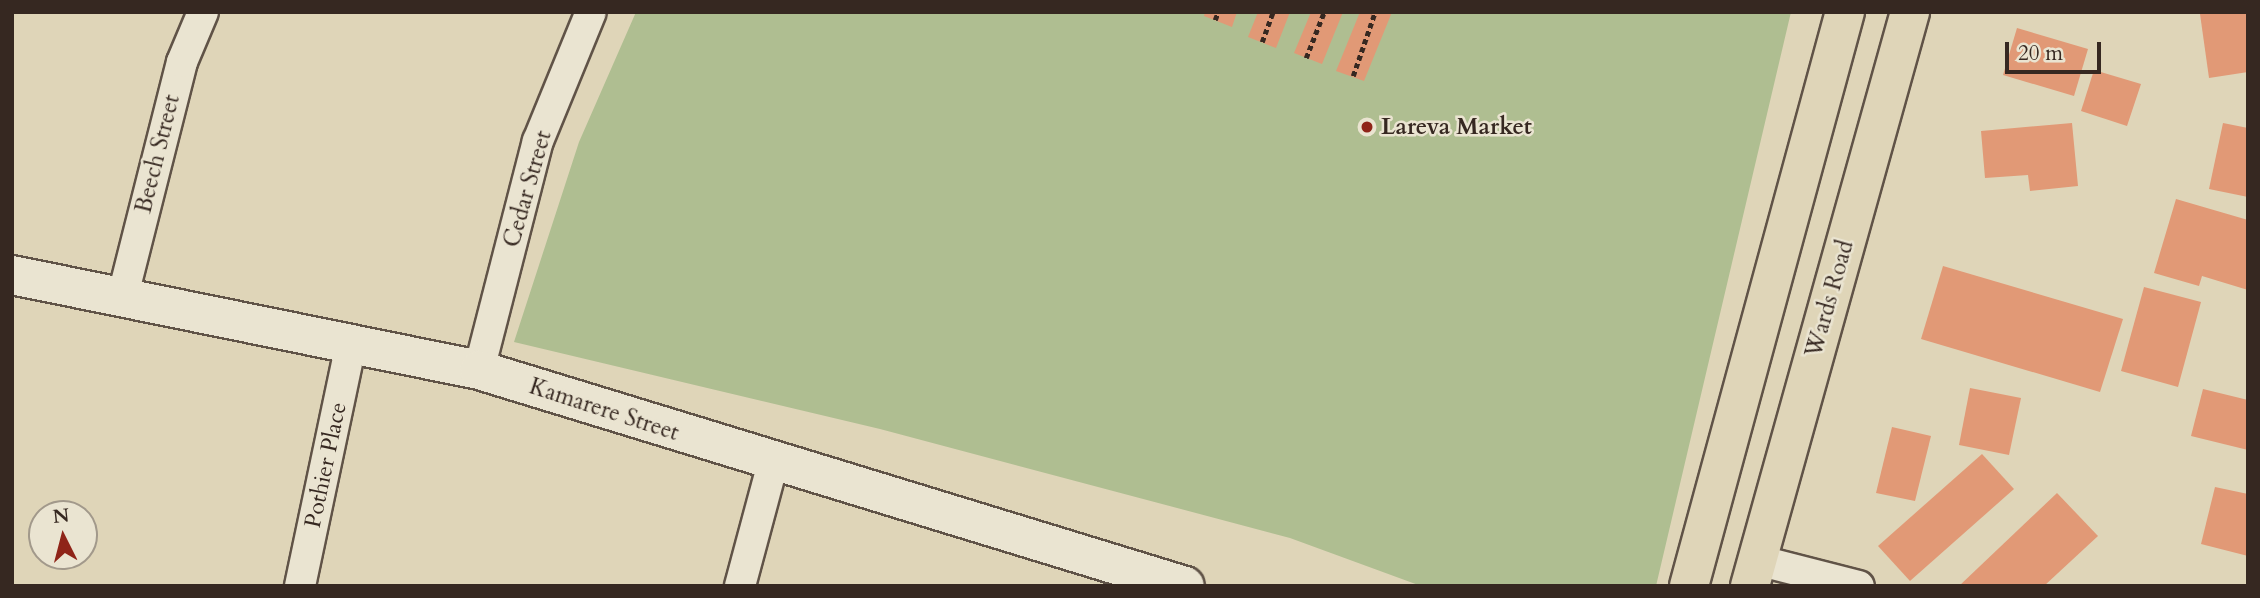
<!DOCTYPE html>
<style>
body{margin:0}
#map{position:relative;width:2260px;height:598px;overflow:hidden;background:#dfd5b8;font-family:Cardo,serif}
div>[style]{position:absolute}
.green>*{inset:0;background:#afbe91}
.building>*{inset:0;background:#e19976}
.path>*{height:4.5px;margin-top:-2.25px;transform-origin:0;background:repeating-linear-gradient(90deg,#362821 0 5px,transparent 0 8.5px)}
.roads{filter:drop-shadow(2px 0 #605347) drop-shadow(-2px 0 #605347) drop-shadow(0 2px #605347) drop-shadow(0 -2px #605347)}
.street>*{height:30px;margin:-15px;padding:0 15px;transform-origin:15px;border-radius:15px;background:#eae4d1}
.secondary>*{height:38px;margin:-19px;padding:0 19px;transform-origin:19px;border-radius:19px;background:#eae4d1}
.primary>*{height:38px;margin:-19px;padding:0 19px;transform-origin:19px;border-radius:19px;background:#dfd5b8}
.dots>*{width:19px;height:19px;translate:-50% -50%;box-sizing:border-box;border:4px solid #eae4d1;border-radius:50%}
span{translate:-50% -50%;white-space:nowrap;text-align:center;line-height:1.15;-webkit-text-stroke:5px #eae4d1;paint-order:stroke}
.poi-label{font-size:23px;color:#362821;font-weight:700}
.left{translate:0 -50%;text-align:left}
.street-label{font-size:23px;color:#362821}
.frame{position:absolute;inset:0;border:14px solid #362821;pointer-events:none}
.north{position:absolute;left:28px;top:500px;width:70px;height:70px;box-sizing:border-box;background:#eae4d1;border:2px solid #a2998b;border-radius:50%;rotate:354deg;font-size:19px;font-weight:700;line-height:28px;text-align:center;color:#362821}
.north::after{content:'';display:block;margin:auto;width:24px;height:32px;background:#8f2418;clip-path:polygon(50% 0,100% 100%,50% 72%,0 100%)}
.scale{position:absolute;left:2005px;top:42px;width:96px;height:32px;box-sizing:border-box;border:4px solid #362821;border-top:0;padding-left:9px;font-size:21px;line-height:24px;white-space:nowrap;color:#362821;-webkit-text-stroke:5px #eae4d1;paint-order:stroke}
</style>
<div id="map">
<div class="green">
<i style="clip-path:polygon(636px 12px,1791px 12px,1656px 586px,1421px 586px,1290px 538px,880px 429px,514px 342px,579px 142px)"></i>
</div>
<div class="building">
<i style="clip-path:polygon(1205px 12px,1237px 12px,1232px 27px,1204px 16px)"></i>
<i style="clip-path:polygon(1258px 12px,1290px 12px,1276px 48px,1248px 37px)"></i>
<i style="clip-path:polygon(1311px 12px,1343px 12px,1322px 64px,1294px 53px)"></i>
<i style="clip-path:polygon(1360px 12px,1392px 12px,1364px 81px,1336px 71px)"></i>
<i style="clip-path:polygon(2214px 12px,2248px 12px,2248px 72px,2209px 78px,2200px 14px)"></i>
<i style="clip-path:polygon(2017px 28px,2088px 49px,2074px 96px,2003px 75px)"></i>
<i style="clip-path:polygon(2094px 70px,2141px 84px,2127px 126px,2081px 111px)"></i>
<i style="clip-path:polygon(2072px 123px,2078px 186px,2030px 191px,2028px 175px,1985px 178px,1981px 131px)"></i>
<i style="clip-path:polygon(2223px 123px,2248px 128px,2248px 197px,2209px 189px)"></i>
<i style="clip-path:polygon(2176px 199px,2248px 220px,2248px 290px,2202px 276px,2199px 286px,2154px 273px)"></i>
<i style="clip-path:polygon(1943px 266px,2123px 319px,2100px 392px,1921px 339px)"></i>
<i style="clip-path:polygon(2144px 287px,2201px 302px,2178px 387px,2121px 371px)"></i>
<i style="clip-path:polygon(1970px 388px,2021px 398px,2009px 455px,1959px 445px)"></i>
<i style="clip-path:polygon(2203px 389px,2248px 400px,2248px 450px,2191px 436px)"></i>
<i style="clip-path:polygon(1892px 427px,1931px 436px,1915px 501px,1876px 493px)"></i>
<i style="clip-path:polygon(1982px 454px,2014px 489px,1910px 581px,1878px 546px)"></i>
<i style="clip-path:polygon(2215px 487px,2248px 494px,2248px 556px,2201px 544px)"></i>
<i style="clip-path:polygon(2057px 493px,2098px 536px,2044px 586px,1959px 586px)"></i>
</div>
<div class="path">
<i style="left:1215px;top:20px;width:9px;rotate:-69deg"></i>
<i style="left:1262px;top:42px;width:32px;rotate:-70deg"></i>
<i style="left:1306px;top:58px;width:49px;rotate:-68.6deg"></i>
<i style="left:1353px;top:76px;width:68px;rotate:-71deg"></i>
</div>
<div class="roads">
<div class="street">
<i style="left:122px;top:299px;width:244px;rotate:-75.8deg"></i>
<i style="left:182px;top:62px;width:54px;rotate:-67.2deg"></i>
<i style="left:479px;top:370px;width:236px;rotate:-75.6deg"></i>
<i style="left:538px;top:141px;width:139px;rotate:-67.7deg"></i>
<i style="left:1757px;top:560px;width:105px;rotate:14.3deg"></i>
<i style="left:300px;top:586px;width:247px;rotate:-78.1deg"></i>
<i style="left:740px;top:586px;width:127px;rotate:-75deg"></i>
</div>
<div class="secondary">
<i style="left:12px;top:275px;width:477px;rotate:11.5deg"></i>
<i style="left:479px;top:370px;width:738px;rotate:17.01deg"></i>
</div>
<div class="primary">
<i style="left:1689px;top:586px;width:595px;rotate:-74.8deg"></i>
<i style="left:1750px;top:586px;width:596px;rotate:-74.42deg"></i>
</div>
</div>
<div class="dots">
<i style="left:1367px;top:127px;background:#8f2418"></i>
</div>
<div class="poi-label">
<span class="left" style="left:1381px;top:127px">Lareva Market</span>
</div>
<div class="street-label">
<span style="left:158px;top:154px;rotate:-76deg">Beech Street</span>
<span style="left:528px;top:189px;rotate:-74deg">Cedar Street</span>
<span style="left:1830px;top:299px;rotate:-74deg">Wards Road</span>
<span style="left:604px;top:410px;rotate:18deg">Kamarere Street</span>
<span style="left:326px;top:465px;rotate:-78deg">Pothier Place</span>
</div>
<div class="frame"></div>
<div class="north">N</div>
<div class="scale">20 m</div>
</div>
